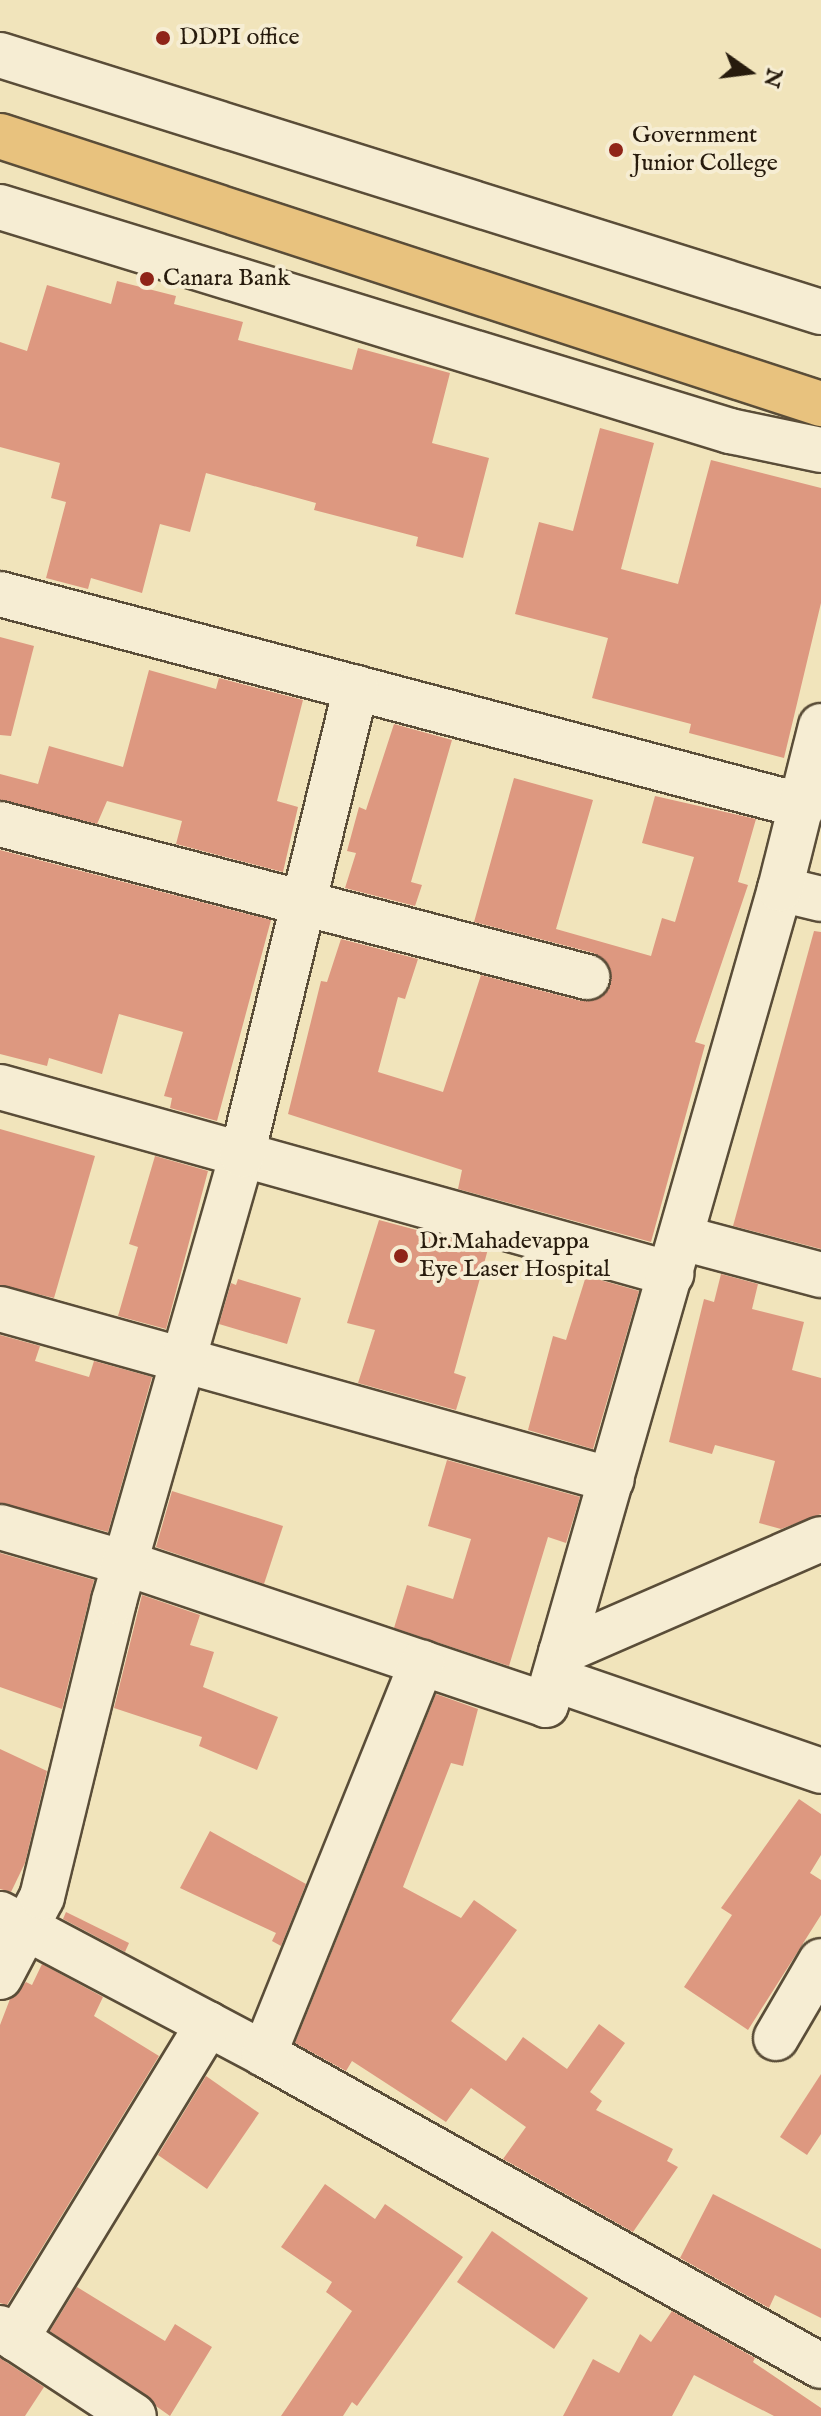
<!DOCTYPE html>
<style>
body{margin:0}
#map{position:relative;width:821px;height:2416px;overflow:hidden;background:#f1e4bb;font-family:"IM FELL English",serif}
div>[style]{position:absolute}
.building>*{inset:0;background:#dd9880}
.roads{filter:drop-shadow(2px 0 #5a4d38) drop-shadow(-2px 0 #5a4d38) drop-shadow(0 2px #5a4d38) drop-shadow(0 -2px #5a4d38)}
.minor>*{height:44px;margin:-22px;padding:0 22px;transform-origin:22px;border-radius:22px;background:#f6edd3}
.major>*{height:44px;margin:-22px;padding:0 22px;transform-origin:22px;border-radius:22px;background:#e8c27e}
.dots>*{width:22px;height:22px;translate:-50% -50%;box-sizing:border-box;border:4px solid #f6edd3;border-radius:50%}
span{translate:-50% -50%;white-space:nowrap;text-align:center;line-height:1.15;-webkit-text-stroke:8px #f6edd3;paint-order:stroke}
.poi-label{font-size:24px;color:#271b0d}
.left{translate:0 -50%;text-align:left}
.north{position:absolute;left:709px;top:32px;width:80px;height:80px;-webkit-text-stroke:6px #f6edd3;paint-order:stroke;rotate:104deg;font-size:22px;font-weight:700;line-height:32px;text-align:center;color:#271b0d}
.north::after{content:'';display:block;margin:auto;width:28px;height:36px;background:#271b0d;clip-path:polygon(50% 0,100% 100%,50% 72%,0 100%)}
</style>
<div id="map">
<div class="building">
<i style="clip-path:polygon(117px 281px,176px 296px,174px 304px,243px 322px,238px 340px,352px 370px,358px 348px,450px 373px,432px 443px,489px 458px,463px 558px,416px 546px,418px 537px,314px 510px,316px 503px,206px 473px,190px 532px,160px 524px,142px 593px,91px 578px,88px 589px,46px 578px,66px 502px,51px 498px,60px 463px,0 447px,0 342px,27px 351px,47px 285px,111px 304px)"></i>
<i style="clip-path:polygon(600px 428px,654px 443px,621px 569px,678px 584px,711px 460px,821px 488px,821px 603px,784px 758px,689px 733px,691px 724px,592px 698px,608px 638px,515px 614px,539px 522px,573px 531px)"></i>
<i style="clip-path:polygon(0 637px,34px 646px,11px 736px,0 735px)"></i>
<i style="clip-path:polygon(149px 670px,216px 689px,219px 678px,303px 700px,277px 801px,298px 807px,283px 872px,176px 844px,182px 821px,107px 801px,97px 824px,0 800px,0 774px,38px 784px,49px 746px,123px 767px)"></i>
<i style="clip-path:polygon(394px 724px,452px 740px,411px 882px,422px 885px,415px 906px,345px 888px,356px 853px,347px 851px,359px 807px,366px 810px)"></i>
<i style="clip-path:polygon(514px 778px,593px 800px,556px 929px,651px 956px,662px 918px,675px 922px,694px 857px,642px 843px,655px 796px,756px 819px,738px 882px,748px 885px,695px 1042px,705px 1045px,651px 1242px,458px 1189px,462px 1170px,288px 1114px,321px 981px,327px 982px,341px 939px,418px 959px,405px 999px,398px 997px,378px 1072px,443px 1092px,481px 975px,581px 1001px,605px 994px,611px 971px,594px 953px,474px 922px)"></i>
<i style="clip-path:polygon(0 850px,271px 920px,217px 1121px,170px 1108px,172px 1098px,164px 1096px,183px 1032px,119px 1014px,102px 1074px,49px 1058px,47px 1066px,0 1054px)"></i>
<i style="clip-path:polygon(814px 931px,821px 932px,821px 1249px,733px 1226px)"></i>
<i style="clip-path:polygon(0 1129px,95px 1156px,54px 1298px,0 1285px)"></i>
<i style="clip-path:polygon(155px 1156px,208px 1171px,166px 1329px,118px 1316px,138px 1247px,129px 1244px)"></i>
<i style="clip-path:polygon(379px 1220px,488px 1249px,454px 1373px,466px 1377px,456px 1410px,358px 1383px,375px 1330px,347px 1323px)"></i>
<i style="clip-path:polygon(721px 1274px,758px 1284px,752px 1309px,804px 1322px,792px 1370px,821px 1378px,821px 1514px,781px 1529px,759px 1523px,775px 1461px,715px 1445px,712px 1454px,669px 1442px,704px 1299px,714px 1302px)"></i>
<i style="clip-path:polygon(586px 1276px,639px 1291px,593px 1449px,528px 1430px,553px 1336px,566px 1340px)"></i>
<i style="clip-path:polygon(238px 1279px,301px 1298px,287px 1344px,219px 1324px,231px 1283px,236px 1285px)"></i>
<i style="clip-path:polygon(0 1335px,40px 1346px,35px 1361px,89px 1377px,94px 1361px,152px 1377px,108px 1532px,0 1503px)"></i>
<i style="clip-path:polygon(447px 1460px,580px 1497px,566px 1543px,548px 1537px,509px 1666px,394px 1628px,407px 1585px,453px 1599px,471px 1539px,428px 1526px)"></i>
<i style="clip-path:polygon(172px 1491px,283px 1526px,264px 1584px,156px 1547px)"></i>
<i style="clip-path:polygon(0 1553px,94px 1580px,62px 1709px,0 1687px)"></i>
<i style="clip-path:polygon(142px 1595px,200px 1615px,190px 1645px,214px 1652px,203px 1687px,278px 1717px,257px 1770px,199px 1746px,202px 1737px,114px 1708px)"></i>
<i style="clip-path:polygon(436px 1694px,478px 1709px,463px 1766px,451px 1763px,403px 1887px,461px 1918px,474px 1900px,517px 1930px,451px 2021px,506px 2061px,523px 2037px,567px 2069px,599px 2024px,625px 2043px,590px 2092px,602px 2101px,596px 2110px,673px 2149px,667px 2161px,678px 2167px,633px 2232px,503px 2159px,526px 2127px,471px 2088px,446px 2122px,352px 2061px,346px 2071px,295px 2043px)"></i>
<i style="clip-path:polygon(0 1749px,47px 1771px,25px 1863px,11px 1892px,0 1889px)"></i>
<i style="clip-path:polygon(799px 1799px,821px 1814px,821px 1855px,810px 1873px,821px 1880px,821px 1915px,748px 2030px,684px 1987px,732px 1915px,721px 1908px)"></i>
<i style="clip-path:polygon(210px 1831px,306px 1884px,281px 1946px,272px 1941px,276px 1933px,180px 1888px)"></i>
<i style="clip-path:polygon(66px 1912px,129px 1943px,125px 1952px,63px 1919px)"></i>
<i style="clip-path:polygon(42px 1964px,103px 1997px,94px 2016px,159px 2056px,7px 2305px,0 2303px,0 2025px,10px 1999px,26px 1982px,32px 1985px)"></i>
<i style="clip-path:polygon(821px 2074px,821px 2134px,807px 2155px,780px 2137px)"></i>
<i style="clip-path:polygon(206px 2076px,259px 2113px,207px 2189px,158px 2155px)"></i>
<i style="clip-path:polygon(325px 2184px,375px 2219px,385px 2204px,463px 2257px,357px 2406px,352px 2402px,343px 2416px,281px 2416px,352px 2311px,326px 2292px,332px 2282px,281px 2247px)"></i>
<i style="clip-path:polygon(713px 2194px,821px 2249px,821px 2318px,775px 2295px,769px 2308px,680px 2258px)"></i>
<i style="clip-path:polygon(492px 2231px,588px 2298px,554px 2349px,457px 2282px)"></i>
<i style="clip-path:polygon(77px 2287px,165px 2341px,175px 2324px,212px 2347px,170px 2416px,50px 2331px)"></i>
<i style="clip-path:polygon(672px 2311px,755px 2358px,753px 2362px,821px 2408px,821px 2416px,774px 2416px,694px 2375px,672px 2416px,563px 2416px,593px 2359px,619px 2373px,640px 2334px,651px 2342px)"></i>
<i style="clip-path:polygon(0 2358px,44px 2387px,25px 2416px,0 2416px)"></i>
</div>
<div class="roads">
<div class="minor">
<i style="left:0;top:55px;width:860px;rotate:17.38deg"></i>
<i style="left:0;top:207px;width:764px;rotate:17.06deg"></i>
<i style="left:730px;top:431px;width:93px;rotate:11.8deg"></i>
<i style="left:0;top:594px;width:831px;rotate:14.79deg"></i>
<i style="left:0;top:824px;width:607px;rotate:14.61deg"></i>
<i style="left:780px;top:889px;width:42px;rotate:13.7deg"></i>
<i style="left:0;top:1087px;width:697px;rotate:15.57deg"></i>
<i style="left:682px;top:1238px;width:144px;rotate:14.9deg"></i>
<i style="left:0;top:1309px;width:635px;rotate:15.61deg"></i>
<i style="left:0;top:1527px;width:130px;rotate:16.1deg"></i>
<i style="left:125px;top:1563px;width:444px;rotate:18.6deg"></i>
<i style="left:546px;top:1705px;width:849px;rotate:-74deg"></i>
<i style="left:780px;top:889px;width:168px;rotate:-75.9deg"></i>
<i style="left:561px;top:1652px;width:283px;rotate:-23.5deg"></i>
<i style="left:554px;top:1679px;width:282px;rotate:19deg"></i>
<i style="left:0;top:1914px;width:299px;rotate:27.9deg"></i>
<i style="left:264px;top:2054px;width:638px;rotate:29.26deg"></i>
<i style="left:0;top:1977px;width:90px;rotate:-62.3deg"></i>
<i style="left:42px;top:1897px;width:305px;rotate:-76.3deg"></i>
<i style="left:114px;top:1601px;width:464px;rotate:-74deg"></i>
<i style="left:242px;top:1155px;width:481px;rotate:-76.3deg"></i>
<i style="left:776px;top:2038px;width:89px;rotate:-59.7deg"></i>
<i style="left:264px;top:2054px;width:422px;rotate:-68deg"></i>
<i style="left:0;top:2328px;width:160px;rotate:33.3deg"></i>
<i style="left:16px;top:2339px;width:369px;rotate:-58.6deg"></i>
</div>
<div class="major">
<i style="left:0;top:136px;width:864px;rotate:18.08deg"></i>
</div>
</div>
<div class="dots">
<i style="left:163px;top:38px;background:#8f2418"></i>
<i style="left:616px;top:150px;background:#8f2418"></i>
<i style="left:147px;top:279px;background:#8f2418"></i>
<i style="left:401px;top:1256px;background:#8f2418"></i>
</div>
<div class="poi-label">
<span class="left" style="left:179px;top:38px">DDPI office</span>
<span class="left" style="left:632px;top:150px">Government<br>Junior College</span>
<span class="left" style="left:163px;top:279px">Canara Bank</span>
<span class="left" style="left:419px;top:1256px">Dr.Mahadevappa<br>Eye Laser Hospital</span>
</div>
<div class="north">N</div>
</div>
